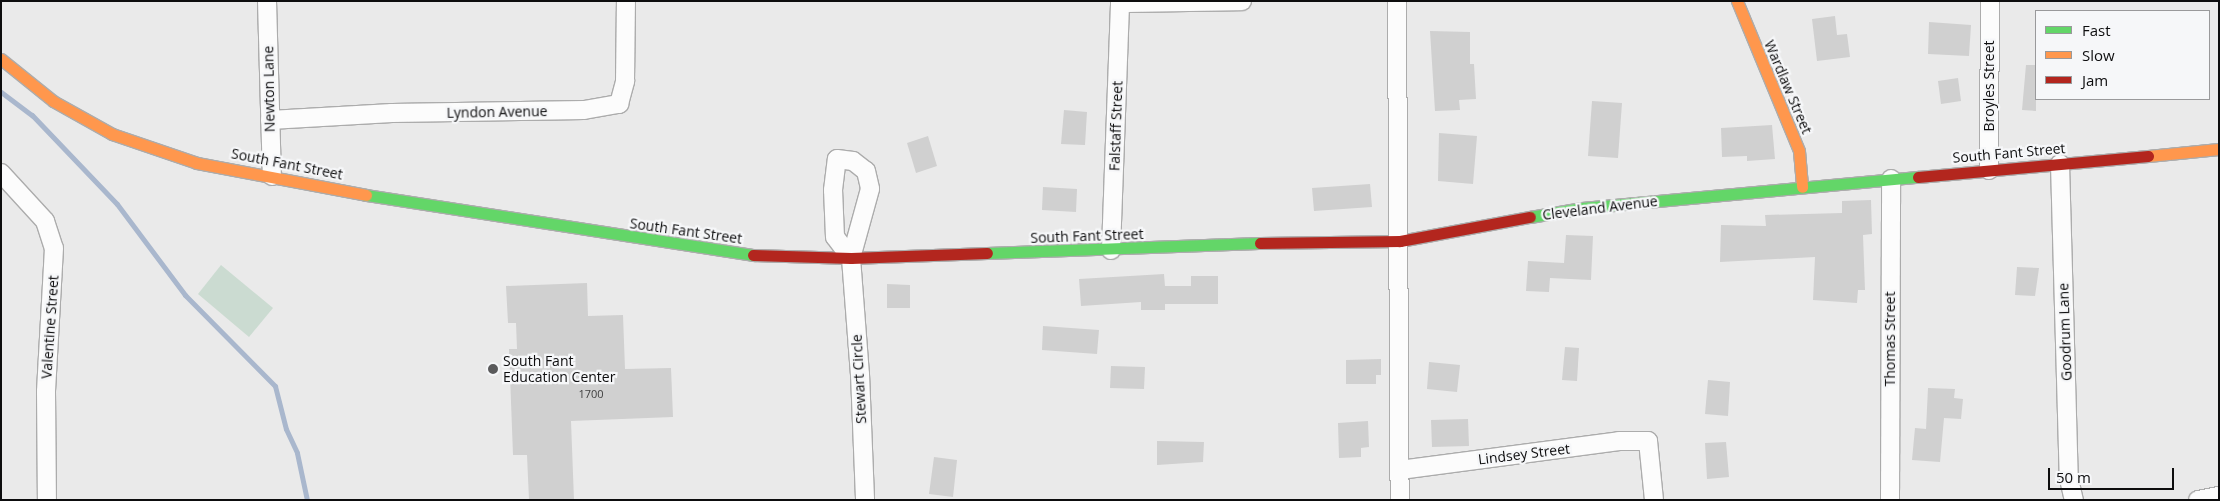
<!DOCTYPE html>
<style>
body{margin:0}
#map{position:relative;width:2220px;height:501px;overflow:hidden;background:#eaeaea;font-family:"Open Sans",sans-serif}
div>[style]{position:absolute}
.green>*{inset:0;background:#cbdbd1}
.stream>*{height:5px;margin:-2.5px;padding:0 2.5px;transform-origin:2.5px;border-radius:2.5px;background:#a9b7cd}
.building>*{inset:0;background:#d0d0d0}
.roads{filter:drop-shadow(1px 0 #acacac) drop-shadow(-1px 0 #acacac) drop-shadow(0 1px #acacac) drop-shadow(0 -1px #acacac)}
.street>*{height:18px;margin:-9px;padding:0 9px;transform-origin:9px;border-radius:9px;background:#fcfcfc}
.fast>*{height:11px;margin:-5.5px;padding:0 5.5px;transform-origin:5.5px;border-radius:5.5px;background:#63d668}
.slow>*{height:11px;margin:-5.5px;padding:0 5.5px;transform-origin:5.5px;border-radius:5.5px;background:#ff974d}
.jam>*{height:11px;margin:-5.5px;padding:0 5.5px;transform-origin:5.5px;border-radius:5.5px;background:#b3261e}
.dots>*{width:14px;height:14px;translate:-50% -50%;box-sizing:border-box;border:2px solid #f6f7f9;border-radius:50%}
span{translate:-50% -50%;white-space:nowrap;text-align:center;line-height:1.15;-webkit-text-stroke:4.5px #f6f7f9;paint-order:stroke}
.number-label{font-size:11px;color:#3e3e3e}
.number-label span{-webkit-text-stroke-width:0}
.street-label{font-size:14px;color:#0d0d0e}
.poi-label{font-size:14px;color:#0d0d0e}
.left{translate:0 -50%;text-align:left}
.frame{position:absolute;inset:0;border:2px solid #0d0d0e;pointer-events:none}
.legend{position:absolute;left:2035px;top:10px;width:175px;height:90px;box-sizing:border-box;background:#f6f7f9;border:1px solid #99999b;margin:0;padding:6px 9px;list-style:none;font-size:15px;color:#0d0d0e}
.legend li{display:flex;align-items:center;gap:10px;height:25px}
.legend b{width:25px;border:1px solid #99999b}
.scale{position:absolute;left:2048px;top:468px;width:126px;height:22px;box-sizing:border-box;border:2px solid #0d0d0e;border-top:0;padding-left:6px;font-size:15px;line-height:18px;white-space:nowrap;color:#0d0d0e;-webkit-text-stroke:4px #f6f7f9;paint-order:stroke}
</style>
<div id="map">
<div class="green">
<i style="clip-path:polygon(221px 265px,273px 308px,249px 337px,198px 294px)"></i>
</div>
<div class="stream">
<i style="left:1px;top:92px;width:39px;rotate:37deg"></i>
<i style="left:32px;top:115px;width:123px;rotate:46.3deg"></i>
<i style="left:117px;top:204px;width:114px;rotate:53.2deg"></i>
<i style="left:185px;top:295px;width:128px;rotate:45.3deg"></i>
<i style="left:275px;top:386px;width:44px;rotate:75.7deg"></i>
<i style="left:286px;top:429px;width:26px;rotate:65deg"></i>
<i style="left:297px;top:453px;width:48px;rotate:78deg"></i>
</div>
<div class="building">
<i style="clip-path:polygon(1835px 16px,1837px 35px,1847px 34px,1850px 57px,1817px 61px,1812px 19px)"></i>
<i style="clip-path:polygon(1929px 22px,1971px 25px,1969px 56px,1928px 54px)"></i>
<i style="clip-path:polygon(1430px 31px,1470px 32px,1470px 64px,1474px 64px,1476px 99px,1459px 100px,1460px 110px,1435px 111px)"></i>
<i style="clip-path:polygon(2026px 65px,2036px 65px,2036px 111px,2022px 110px)"></i>
<i style="clip-path:polygon(1958px 78px,1961px 101px,1941px 104px,1938px 81px)"></i>
<i style="clip-path:polygon(1592px 101px,1622px 103px,1618px 158px,1588px 156px)"></i>
<i style="clip-path:polygon(1064px 110px,1087px 112px,1085px 145px,1061px 144px)"></i>
<i style="clip-path:polygon(1772px 125px,1775px 159px,1747px 161px,1747px 156px,1722px 157px,1721px 128px)"></i>
<i style="clip-path:polygon(1439px 133px,1477px 136px,1473px 184px,1438px 181px)"></i>
<i style="clip-path:polygon(928px 136px,937px 166px,916px 173px,907px 143px)"></i>
<i style="clip-path:polygon(1370px 184px,1372px 207px,1314px 211px,1312px 188px)"></i>
<i style="clip-path:polygon(1043px 187px,1077px 189px,1076px 212px,1042px 210px)"></i>
<i style="clip-path:polygon(1871px 200px,1872px 234px,1863px 235px,1865px 290px,1858px 290px,1857px 303px,1813px 300px,1815px 257px,1720px 262px,1721px 225px,1766px 226px,1765px 215px,1842px 213px,1842px 201px)"></i>
<i style="clip-path:polygon(1566px 235px,1593px 236px,1591px 280px,1550px 278px,1549px 292px,1526px 291px,1528px 261px,1564px 263px)"></i>
<i style="clip-path:polygon(2017px 267px,2039px 268px,2035px 296px,2015px 295px)"></i>
<i style="clip-path:polygon(1164px 274px,1165px 286px,1191px 286px,1191px 276px,1218px 276px,1218px 304px,1165px 304px,1165px 310px,1141px 310px,1141px 302px,1081px 306px,1079px 279px)"></i>
<i style="clip-path:polygon(587px 283px,588px 316px,623px 315px,625px 369px,671px 368px,673px 417px,571px 421px,574px 500px,529px 500px,527px 455px,513px 455px,509px 349px,517px 349px,516px 323px,508px 323px,506px 286px)"></i>
<i style="clip-path:polygon(887px 284px,910px 285px,910px 308px,887px 308px)"></i>
<i style="clip-path:polygon(1043px 326px,1099px 330px,1097px 354px,1042px 350px)"></i>
<i style="clip-path:polygon(1565px 347px,1579px 348px,1577px 381px,1562px 380px)"></i>
<i style="clip-path:polygon(1381px 359px,1381px 375px,1376px 375px,1376px 384px,1346px 384px,1346px 360px)"></i>
<i style="clip-path:polygon(1429px 362px,1460px 365px,1457px 392px,1427px 389px)"></i>
<i style="clip-path:polygon(1111px 366px,1145px 367px,1144px 389px,1110px 388px)"></i>
<i style="clip-path:polygon(1708px 380px,1730px 382px,1728px 416px,1705px 414px)"></i>
<i style="clip-path:polygon(1928px 388px,1955px 389px,1954px 398px,1963px 399px,1961px 419px,1944px 418px,1940px 462px,1912px 460px,1915px 428px,1926px 429px)"></i>
<i style="clip-path:polygon(1468px 419px,1469px 446px,1432px 447px,1431px 420px)"></i>
<i style="clip-path:polygon(1368px 421px,1369px 447px,1361px 448px,1361px 457px,1339px 458px,1338px 423px)"></i>
<i style="clip-path:polygon(1157px 441px,1204px 442px,1203px 462px,1157px 465px)"></i>
<i style="clip-path:polygon(1726px 442px,1729px 477px,1707px 479px,1705px 443px)"></i>
<i style="clip-path:polygon(934px 457px,957px 460px,953px 497px,929px 494px)"></i>
</div>
<div class="roads">
<div class="street">
<i style="left:267px;top:1px;width:175px;rotate:88.4deg"></i>
<i style="left:1397px;top:1px;width:499px;rotate:89.7deg"></i>
<i style="left:1120px;top:3px;width:122px;rotate:-0.9deg"></i>
<i style="left:270px;top:120px;width:122px;rotate:-3.3deg"></i>
<i style="left:392px;top:113px;width:192px;rotate:-0.9deg"></i>
<i style="left:584px;top:110px;width:36px;rotate:-10deg"></i>
<i style="left:619px;top:104px;width:24px;rotate:-75deg"></i>
<i style="left:625px;top:81px;width:80px;rotate:-89.3deg"></i>
<i style="left:2060px;top:164px;width:315px;rotate:88.4deg"></i>
<i style="left:2069px;top:479px;width:22px;rotate:77deg"></i>
<i style="left:1989px;top:170px;width:169px;rotate:-89.7deg"></i>
<i style="left:1px;top:173px;width:65px;rotate:47.5deg"></i>
<i style="left:45px;top:221px;width:28px;rotate:72deg"></i>
<i style="left:54px;top:248px;width:144px;rotate:93.2deg"></i>
<i style="left:46px;top:392px;width:108px;rotate:89.5deg"></i>
<i style="left:1111px;top:250px;width:249px;rotate:-87.9deg"></i>
<i style="left:851px;top:258px;width:26px;rotate:-127deg"></i>
<i style="left:835px;top:237px;width:47px;rotate:-92.4deg"></i>
<i style="left:833px;top:190px;width:31px;rotate:-83deg"></i>
<i style="left:837px;top:159px;width:16px;rotate:7deg"></i>
<i style="left:853px;top:161px;width:16px;rotate:38deg"></i>
<i style="left:866px;top:171px;width:18px;rotate:77deg"></i>
<i style="left:870px;top:189px;width:72px;rotate:105.4deg"></i>
<i style="left:851px;top:258px;width:116px;rotate:85.6deg"></i>
<i style="left:860px;top:374px;width:126px;rotate:87.7deg"></i>
<i style="left:1400px;top:470px;width:221px;rotate:-7.5deg"></i>
<i style="left:1619px;top:441px;width:29px"></i>
<i style="left:1648px;top:441px;width:59px;rotate:84.2deg"></i>
<i style="left:1890px;top:500px;width:321px;rotate:-89.8deg"></i>
<i style="left:2198px;top:500px;width:21px;rotate:-11deg"></i>
</div>
<div class="fast">
<i style="left:366px;top:195px;width:392px;rotate:8.8deg"></i>
<i style="left:1530px;top:217px;width:53px;rotate:-9.8deg"></i>
<i style="left:1582px;top:208px;width:337px;rotate:-5.3deg"></i>
<i style="left:987px;top:253px;width:273px;rotate:-2.1deg"></i>
</div>
<div class="slow">
<i style="left:1737px;top:1px;width:162px;rotate:67.5deg"></i>
<i style="left:1799px;top:151px;width:36px;rotate:85deg"></i>
<i style="left:1px;top:59px;width:67px;rotate:38.9deg"></i>
<i style="left:53px;top:101px;width:68px;rotate:29.2deg"></i>
<i style="left:112px;top:134px;width:90px;rotate:18.8deg"></i>
<i style="left:197px;top:163px;width:172px;rotate:10.7deg"></i>
<i style="left:2148px;top:156px;width:71px;rotate:-5.6deg"></i>
</div>
<div class="jam">
<i style="left:1918px;top:177px;width:231px;rotate:-5.2deg"></i>
<i style="left:1260px;top:243px;width:140px;rotate:-0.8deg"></i>
<i style="left:1400px;top:241px;width:132px;rotate:-10.5deg"></i>
<i style="left:753px;top:255px;width:98px;rotate:1.8deg"></i>
<i style="left:851px;top:258px;width:136px;rotate:-2.1deg"></i>
</div>
</div>
<div class="dots">
<i style="left:493px;top:369px;background:#5a5a5b"></i>
</div>
<div class="number-label">
<span style="left:591px;top:394px">1700</span>
</div>
<div class="street-label">
<span style="left:1989px;top:86px;rotate:-90deg">Broyles Street</span>
<span style="left:1788px;top:87px;rotate:67deg">Wardlaw Street</span>
<span style="left:269px;top:89px;rotate:-91deg">Newton Lane</span>
<span style="left:497px;top:112px;rotate:-1deg">Lyndon Avenue</span>
<span style="left:1116px;top:126px;rotate:-88deg">Falstaff Street</span>
<span style="left:2009px;top:153px;rotate:-5deg">South Fant Street</span>
<span style="left:287px;top:164px;rotate:11deg">South Fant Street</span>
<span style="left:1600px;top:208px;rotate:-7deg">Cleveland Avenue</span>
<span style="left:686px;top:231px;rotate:8deg">South Fant Street</span>
<span style="left:1087px;top:236px;rotate:-2deg">South Fant Street</span>
<span style="left:50px;top:327px;rotate:-86deg">Valentine Street</span>
<span style="left:2065px;top:332px;rotate:-92deg">Goodrum Lane</span>
<span style="left:1890px;top:339px;rotate:-90deg">Thomas Street</span>
<span style="left:859px;top:379px;rotate:-93deg">Stewart Circle</span>
<span style="left:1524px;top:454px;rotate:-7deg">Lindsey Street</span>
</div>
<div class="poi-label">
<span class="left" style="left:503px;top:369px">South Fant<br>Education Center</span>
</div>
<div class="frame"></div>
<ul class="legend">
<li><b style="height:6px;background:#63d668"></b>Fast</li>
<li><b style="height:6px;background:#ff974d"></b>Slow</li>
<li><b style="height:6px;background:#b3261e"></b>Jam</li>
</ul>
<div class="scale">50 m</div>
</div>
